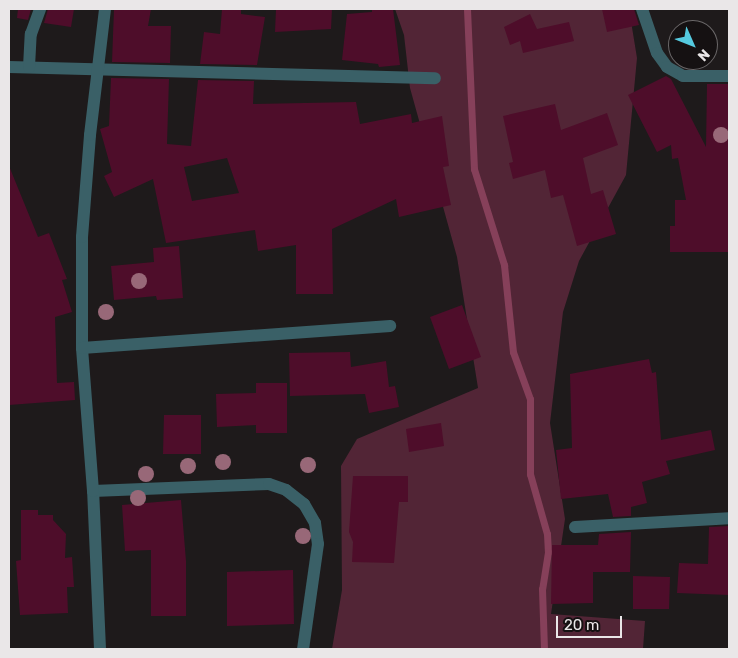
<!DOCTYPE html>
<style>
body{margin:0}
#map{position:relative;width:738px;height:658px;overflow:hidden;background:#1e1a1b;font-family:Rubik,sans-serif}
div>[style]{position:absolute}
.green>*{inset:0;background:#522536}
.stream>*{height:7px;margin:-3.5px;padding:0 3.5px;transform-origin:3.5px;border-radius:3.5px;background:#86405a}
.building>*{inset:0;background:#4e0d2a}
.minor>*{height:12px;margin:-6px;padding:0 6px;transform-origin:6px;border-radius:6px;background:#3a6067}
.trees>*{width:16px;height:16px;margin:-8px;border-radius:50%;background:#986878}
span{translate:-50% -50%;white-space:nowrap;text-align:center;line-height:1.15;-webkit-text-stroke:5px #151112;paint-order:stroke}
.frame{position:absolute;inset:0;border:10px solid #eae7e8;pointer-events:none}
.north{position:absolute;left:668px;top:20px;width:50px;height:50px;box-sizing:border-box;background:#151112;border:1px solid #6a6768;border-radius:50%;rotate:134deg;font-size:14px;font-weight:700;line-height:20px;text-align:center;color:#eae7e8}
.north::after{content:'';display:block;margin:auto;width:18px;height:22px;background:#55cadf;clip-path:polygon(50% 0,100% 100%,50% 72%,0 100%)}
.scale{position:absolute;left:556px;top:616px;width:66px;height:22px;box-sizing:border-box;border:2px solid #eae7e8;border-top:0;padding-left:6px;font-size:15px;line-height:18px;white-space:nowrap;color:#eae7e8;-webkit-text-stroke:4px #151112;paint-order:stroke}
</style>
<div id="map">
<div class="green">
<i style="clip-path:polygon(395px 9px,629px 9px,637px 58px,626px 175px,579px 261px,563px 312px,550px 423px,565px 519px,551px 614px,645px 621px,643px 649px,332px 649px,342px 590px,341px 466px,357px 439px,478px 388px,457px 257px,410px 88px,404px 35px)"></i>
</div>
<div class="stream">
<i style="left:467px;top:9px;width:160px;rotate:87.5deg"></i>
<i style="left:474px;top:169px;width:101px;rotate:72.6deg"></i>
<i style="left:504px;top:265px;width:87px;rotate:84.1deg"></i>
<i style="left:513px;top:352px;width:50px;rotate:70.1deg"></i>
<i style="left:530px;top:399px;width:75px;rotate:90deg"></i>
<i style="left:530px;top:474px;width:62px;rotate:74.2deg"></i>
<i style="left:547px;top:534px;width:18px;rotate:87deg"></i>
<i style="left:548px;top:552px;width:37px;rotate:99deg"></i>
<i style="left:542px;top:589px;width:60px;rotate:88.1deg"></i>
</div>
<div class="building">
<i style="clip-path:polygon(18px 9px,31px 9px,28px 20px,17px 18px)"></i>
<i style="clip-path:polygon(48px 9px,74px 9px,71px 27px,44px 23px)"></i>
<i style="clip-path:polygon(114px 9px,151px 9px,148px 26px,171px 26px,170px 63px,112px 62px)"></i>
<i style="clip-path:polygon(222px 9px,241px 9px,241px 14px,265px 17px,257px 65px,200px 64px,204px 32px,220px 34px)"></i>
<i style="clip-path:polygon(276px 9px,332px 9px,331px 29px,275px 32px)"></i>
<i style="clip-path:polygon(372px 9px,393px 9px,400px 65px,379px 67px,378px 64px,342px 60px,347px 14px,372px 12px)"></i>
<i style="clip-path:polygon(602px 9px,634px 9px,639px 25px,607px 32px)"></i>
<i style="clip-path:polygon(530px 14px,537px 29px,569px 22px,574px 41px,523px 53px,520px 41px,510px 45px,504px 27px)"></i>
<i style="clip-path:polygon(666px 76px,671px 79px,706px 147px,707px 84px,729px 84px,729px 252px,670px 252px,670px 226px,675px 226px,675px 200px,686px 200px,678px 158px,672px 159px,671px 145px,657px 152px,628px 95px)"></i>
<i style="clip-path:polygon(evenodd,111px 78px,169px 79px,167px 144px,191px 146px,198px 80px,254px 81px,253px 104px,356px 102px,360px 124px,411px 114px,412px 123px,442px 116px,449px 166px,443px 167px,451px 205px,399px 217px,396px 199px,332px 229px,333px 294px,296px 294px,296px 245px,258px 251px,255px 230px,166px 243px,153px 179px,114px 197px,104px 176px,112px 172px,100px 129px,109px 126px,111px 78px,227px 158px,239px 193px,192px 201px,184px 167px,227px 158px)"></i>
<i style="clip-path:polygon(555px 104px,561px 130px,607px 113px,618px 145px,583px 158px,591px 194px,603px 190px,616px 234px,577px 246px,563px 195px,551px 198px,545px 170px,513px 179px,509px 163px,513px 162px,503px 116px)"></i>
<i style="clip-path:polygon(9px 166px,38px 237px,49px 233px,67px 279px,62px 280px,72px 312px,55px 317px,57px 383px,74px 382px,75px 400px,9px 405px)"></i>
<i style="clip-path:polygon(179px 246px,183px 298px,157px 300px,156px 296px,114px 300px,111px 266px,154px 262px,153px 248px)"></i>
<i style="clip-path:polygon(462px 305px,481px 357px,449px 369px,430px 317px)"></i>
<i style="clip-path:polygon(350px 352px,351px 367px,386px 361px,389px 387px,395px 386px,399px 407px,369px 413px,365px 394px,290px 396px,289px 353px)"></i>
<i style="clip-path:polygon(649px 359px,652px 373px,656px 372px,661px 440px,711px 430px,715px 450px,666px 461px,670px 474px,642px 482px,647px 503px,631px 507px,631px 516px,613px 517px,608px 494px,561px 499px,556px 450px,572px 448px,570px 374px)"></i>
<i style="clip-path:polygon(256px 383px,287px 383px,287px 433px,256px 433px,256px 425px,217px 427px,216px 394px,256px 393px)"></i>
<i style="clip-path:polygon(164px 415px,201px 415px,201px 454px,163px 454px)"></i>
<i style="clip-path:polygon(441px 423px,444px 446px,409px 452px,406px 429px)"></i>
<i style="clip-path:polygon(353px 476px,408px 476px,408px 502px,399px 502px,394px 563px,352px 562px,353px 542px,349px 532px)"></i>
<i style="clip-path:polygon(181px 500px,186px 561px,186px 616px,151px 616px,151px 550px,125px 551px,122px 505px)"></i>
<i style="clip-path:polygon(21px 510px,38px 510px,38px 515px,53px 515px,53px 520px,66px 534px,65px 558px,72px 557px,74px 587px,67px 587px,68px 613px,20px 615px,16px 561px,21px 560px)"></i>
<i style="clip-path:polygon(729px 526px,729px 595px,677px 593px,679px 563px,708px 564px,709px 527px)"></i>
<i style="clip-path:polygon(631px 532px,630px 572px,593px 572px,593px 603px,551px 604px,552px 545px,598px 545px,599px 534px)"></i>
<i style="clip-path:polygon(293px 570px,294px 624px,227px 626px,227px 572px)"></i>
<i style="clip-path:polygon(633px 576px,670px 577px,669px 609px,633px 609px)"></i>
</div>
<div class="minor">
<i style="left:642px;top:9px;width:46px;rotate:71.2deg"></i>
<i style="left:657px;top:53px;width:17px;rotate:54deg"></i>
<i style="left:667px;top:67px;width:18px;rotate:29deg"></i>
<i style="left:683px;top:76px;width:46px"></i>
<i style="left:9px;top:67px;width:426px;rotate:1.5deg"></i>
<i style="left:29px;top:67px;width:33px;rotate:-87deg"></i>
<i style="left:31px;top:34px;width:27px;rotate:-70deg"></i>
<i style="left:82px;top:348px;width:111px;rotate:-90deg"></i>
<i style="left:82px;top:237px;width:102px;rotate:-85.5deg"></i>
<i style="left:90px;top:135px;width:127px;rotate:-83.2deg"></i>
<i style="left:93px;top:491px;width:176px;rotate:-2.3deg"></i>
<i style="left:269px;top:484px;width:18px;rotate:19deg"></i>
<i style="left:286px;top:490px;width:23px;rotate:38deg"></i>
<i style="left:304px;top:504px;width:22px;rotate:60deg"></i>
<i style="left:315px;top:523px;width:21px;rotate:82deg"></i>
<i style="left:318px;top:544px;width:106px;rotate:98.1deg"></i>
<i style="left:575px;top:527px;width:154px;rotate:-3.3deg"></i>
<i style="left:100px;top:649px;width:158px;rotate:-92.5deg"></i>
<i style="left:93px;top:491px;width:143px;rotate:-94.4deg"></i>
<i style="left:82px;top:348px;width:309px;rotate:-4.1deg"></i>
</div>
<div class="trees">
<i style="left:721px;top:135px"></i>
<i style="left:139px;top:281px"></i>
<i style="left:106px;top:312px"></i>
<i style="left:223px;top:462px"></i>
<i style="left:308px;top:465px"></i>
<i style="left:188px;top:466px"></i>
<i style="left:146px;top:474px"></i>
<i style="left:138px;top:498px"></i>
<i style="left:303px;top:536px"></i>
</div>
<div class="frame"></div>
<div class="north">N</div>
<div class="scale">20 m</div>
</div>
